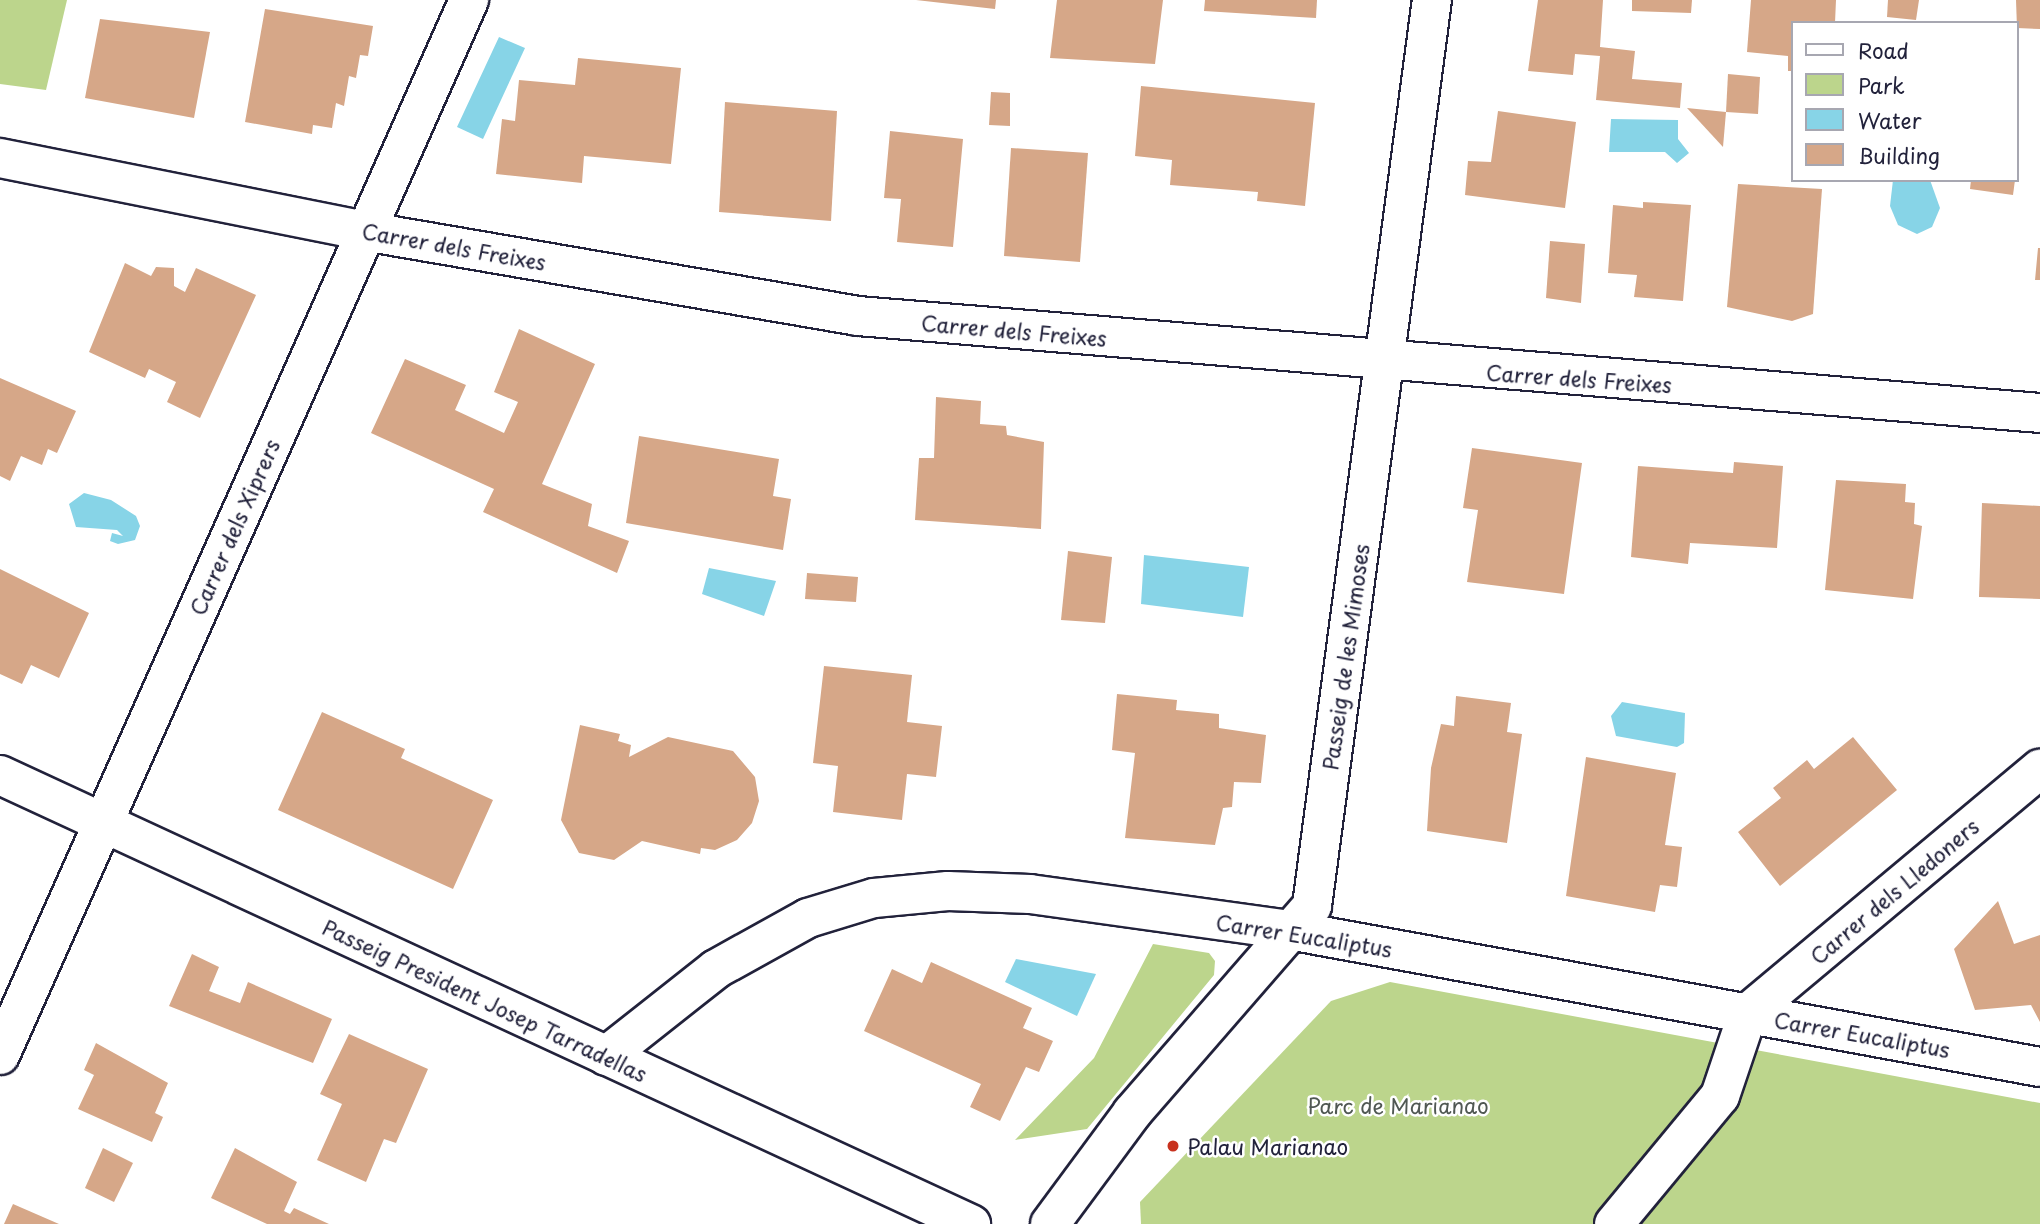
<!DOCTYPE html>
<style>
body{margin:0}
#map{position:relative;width:2040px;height:1224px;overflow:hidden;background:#fff;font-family:"Playpen Sans",sans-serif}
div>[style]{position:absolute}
.green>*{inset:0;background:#bcd58c}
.water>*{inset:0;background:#87d4e7}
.building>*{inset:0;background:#d6a788}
.roads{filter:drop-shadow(2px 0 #22223b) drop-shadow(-2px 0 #22223b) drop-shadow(0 2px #22223b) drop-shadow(0 -2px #22223b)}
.minor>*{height:38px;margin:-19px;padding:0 19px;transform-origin:19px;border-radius:19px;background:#fff}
.dots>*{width:19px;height:19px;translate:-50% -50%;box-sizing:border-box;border:4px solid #fff;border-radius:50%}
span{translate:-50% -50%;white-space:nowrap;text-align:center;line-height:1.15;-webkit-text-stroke:5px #fff;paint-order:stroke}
.street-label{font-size:21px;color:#22223b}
.park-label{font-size:21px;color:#505853}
.poi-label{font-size:21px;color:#22223b}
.left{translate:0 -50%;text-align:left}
.legend{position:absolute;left:1791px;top:21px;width:228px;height:161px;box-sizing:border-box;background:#fff;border:2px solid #a7a7b1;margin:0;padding:9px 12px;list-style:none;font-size:21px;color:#22223b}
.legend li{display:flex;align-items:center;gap:14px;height:35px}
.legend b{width:35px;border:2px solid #a7a7b1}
</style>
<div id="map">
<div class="green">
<i style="clip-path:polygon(0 0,67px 0,46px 90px,0 84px)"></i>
<i style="clip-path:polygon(1153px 944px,1209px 953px,1215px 961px,1214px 975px,1087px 1129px,1015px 1140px,1094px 1058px)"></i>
<i style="clip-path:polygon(1390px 982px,2040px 1103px,2040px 1224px,1141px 1224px,1140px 1202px,1331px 1001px)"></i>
</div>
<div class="water">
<i style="clip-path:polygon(499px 37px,525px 48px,483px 139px,457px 127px)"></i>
<i style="clip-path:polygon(1611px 119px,1678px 120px,1678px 139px,1689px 153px,1677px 163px,1665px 152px,1609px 152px)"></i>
<i style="clip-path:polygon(1893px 180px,1930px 180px,1940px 208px,1932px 227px,1917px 234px,1898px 225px,1890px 206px)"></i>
<i style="clip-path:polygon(84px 493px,111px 500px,136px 516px,140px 526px,135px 540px,118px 544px,110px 541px,112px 533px,123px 536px,117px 530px,76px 527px,69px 504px)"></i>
<i style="clip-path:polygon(1144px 555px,1249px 567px,1243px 617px,1141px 604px)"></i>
<i style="clip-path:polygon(709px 568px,776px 581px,764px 616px,702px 594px)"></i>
<i style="clip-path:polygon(1622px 702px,1685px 713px,1684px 743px,1677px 747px,1616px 736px,1611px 716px)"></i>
<i style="clip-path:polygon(1016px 959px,1096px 974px,1077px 1016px,1005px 982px)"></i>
</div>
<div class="building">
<i style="clip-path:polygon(916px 0,996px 0,995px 9px)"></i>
<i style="clip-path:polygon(1057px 0,1163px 0,1155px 64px,1050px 58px)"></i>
<i style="clip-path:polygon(1205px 0,1317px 0,1316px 18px,1204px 11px)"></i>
<i style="clip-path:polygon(1538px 0,1603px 0,1600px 47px,1635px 51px,1632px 79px,1682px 83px,1680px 108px,1596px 100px,1600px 56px,1575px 54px,1573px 75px,1528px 71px)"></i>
<i style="clip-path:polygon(1632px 0,1692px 0,1691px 13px,1632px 11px)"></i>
<i style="clip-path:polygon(1751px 0,1836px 0,1835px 23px,1793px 23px,1793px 71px,1788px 71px,1788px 56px,1747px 52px)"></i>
<i style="clip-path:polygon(1888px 0,1919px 0,1916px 20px,1887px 17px)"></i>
<i style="clip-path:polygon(2016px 0,2040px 0,2040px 29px,2017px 28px)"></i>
<i style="clip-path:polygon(265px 9px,373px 26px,368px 56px,360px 55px,356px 78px,349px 76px,344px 106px,336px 103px,332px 128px,313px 125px,312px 134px,245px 122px)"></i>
<i style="clip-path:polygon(100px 19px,210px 32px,194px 118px,85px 98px)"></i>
<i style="clip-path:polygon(578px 58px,681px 68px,671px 164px,584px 156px,582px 183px,496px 174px,502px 119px,515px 121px,519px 80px,575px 85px)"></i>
<i style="clip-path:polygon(1728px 74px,1760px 77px,1758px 114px,1726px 112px)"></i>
<i style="clip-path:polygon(1141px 86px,1315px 103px,1305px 206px,1257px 201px,1258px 192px,1170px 185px,1172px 160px,1135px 156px)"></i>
<i style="clip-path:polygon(991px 92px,1010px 93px,1010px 126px,989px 125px)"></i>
<i style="clip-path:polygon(725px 102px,837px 111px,831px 221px,719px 212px)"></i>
<i style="clip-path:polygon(1687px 108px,1726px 112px,1723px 147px)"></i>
<i style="clip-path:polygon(1498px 111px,1576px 122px,1565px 208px,1465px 195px,1468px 161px,1491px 162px)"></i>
<i style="clip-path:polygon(890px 131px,963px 139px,953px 247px,897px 242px,901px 199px,884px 198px)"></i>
<i style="clip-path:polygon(1011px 148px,1088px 153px,1080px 262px,1004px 256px)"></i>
<i style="clip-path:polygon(1971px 180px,2015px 180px,2013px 195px,1970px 189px)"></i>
<i style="clip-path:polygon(1738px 184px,1822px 189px,1813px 314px,1792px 321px,1727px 307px)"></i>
<i style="clip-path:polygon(1643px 202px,1691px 205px,1683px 301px,1634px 297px,1637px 275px,1608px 273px,1613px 205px,1643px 208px)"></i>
<i style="clip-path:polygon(1550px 241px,1585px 244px,1581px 303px,1546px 298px)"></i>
<i style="clip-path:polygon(2038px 248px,2040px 248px,2040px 280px,2035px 280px)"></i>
<i style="clip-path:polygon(125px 263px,151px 276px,156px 267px,174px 268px,174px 286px,185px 292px,196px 268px,256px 295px,200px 418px,167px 402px,176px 382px,149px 369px,145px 378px,89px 352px)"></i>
<i style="clip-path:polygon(519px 329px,595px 364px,542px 484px,592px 504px,588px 526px,629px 541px,617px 573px,483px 512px,494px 489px,371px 433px,405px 359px,466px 385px,455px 410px,504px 433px,518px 402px,494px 392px)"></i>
<i style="clip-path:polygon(0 378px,76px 411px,57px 453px,48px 449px,42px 465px,21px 456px,10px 481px,0 476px)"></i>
<i style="clip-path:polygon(936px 397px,981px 401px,980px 424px,1006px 426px,1007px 435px,1044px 442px,1041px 529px,915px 520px,919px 458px,934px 458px)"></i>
<i style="clip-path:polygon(639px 436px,779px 459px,773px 496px,791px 499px,783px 550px,626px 523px)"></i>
<i style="clip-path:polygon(1472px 448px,1582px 463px,1564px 594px,1467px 582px,1478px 510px,1463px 508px)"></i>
<i style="clip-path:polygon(1734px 462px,1783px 466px,1777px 548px,1690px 543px,1688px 564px,1631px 557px,1638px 466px,1733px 473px)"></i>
<i style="clip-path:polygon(1836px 480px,1906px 484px,1905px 502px,1915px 503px,1914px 524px,1922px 526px,1913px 599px,1825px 590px)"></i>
<i style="clip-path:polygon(1982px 503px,2040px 506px,2040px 599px,1979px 597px)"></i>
<i style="clip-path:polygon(1068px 551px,1112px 557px,1105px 623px,1061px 620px)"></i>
<i style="clip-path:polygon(0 569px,89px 613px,59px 678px,31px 665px,22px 684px,0 674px)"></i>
<i style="clip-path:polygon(807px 573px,858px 577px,856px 602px,805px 599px)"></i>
<i style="clip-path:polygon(824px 666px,912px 675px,907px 722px,942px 726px,936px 777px,907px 774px,902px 820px,833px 812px,838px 766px,813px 763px)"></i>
<i style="clip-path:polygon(1117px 694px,1177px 700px,1176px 710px,1219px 714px,1219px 728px,1266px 735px,1261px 783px,1234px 782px,1232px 807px,1223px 808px,1215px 845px,1125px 838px,1135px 753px,1112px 750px)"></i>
<i style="clip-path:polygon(1456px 696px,1511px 703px,1507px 732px,1522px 734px,1507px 843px,1427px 831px,1431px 768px,1441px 724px,1454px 726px)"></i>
<i style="clip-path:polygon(322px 712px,405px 749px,401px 758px,493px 800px,453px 889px,278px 810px)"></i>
<i style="clip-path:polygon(580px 725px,620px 734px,618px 741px,631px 745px,629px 757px,668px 737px,733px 751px,755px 777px,759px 801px,752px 823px,737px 840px,715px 850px,701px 848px,700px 854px,642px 841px,614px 860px,579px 853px,561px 820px)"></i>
<i style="clip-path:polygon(1853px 737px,1897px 790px,1780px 886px,1738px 832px,1781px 798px,1773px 788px,1807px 760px,1814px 769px)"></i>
<i style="clip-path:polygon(1586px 757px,1676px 773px,1665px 845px,1682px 847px,1677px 887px,1660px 885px,1655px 912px,1566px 896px)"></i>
<i style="clip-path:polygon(1998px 901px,2014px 944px,2040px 935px,2040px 1022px,2031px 1005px,1975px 1010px,1954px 949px)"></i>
<i style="clip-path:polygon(192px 954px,219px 967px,209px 991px,240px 1003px,248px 982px,332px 1019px,313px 1063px,169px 1006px)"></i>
<i style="clip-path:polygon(931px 962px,1032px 1008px,1023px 1028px,1053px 1041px,1039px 1072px,1026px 1067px,1000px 1121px,970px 1107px,981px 1084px,864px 1031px,892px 969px,922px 983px)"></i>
<i style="clip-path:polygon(349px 1034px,428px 1069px,396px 1143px,384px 1139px,366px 1182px,317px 1160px,342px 1104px,320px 1094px)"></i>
<i style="clip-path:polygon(96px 1043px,168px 1083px,155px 1113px,163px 1117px,152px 1142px,78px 1109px,94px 1075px,84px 1070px)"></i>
<i style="clip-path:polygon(103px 1148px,133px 1163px,114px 1202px,85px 1188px)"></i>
<i style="clip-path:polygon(235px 1148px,297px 1182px,284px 1211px,290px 1214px,294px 1208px,329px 1224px,267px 1224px,211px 1198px)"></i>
<i style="clip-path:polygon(13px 1204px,59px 1224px,4px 1224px)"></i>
</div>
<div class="roads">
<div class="minor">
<i style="left:0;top:158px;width:371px;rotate:11.3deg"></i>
<i style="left:364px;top:231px;width:501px;rotate:9.76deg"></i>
<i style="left:858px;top:316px;width:1186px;rotate:4.69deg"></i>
<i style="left:0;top:775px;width:1070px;rotate:24.82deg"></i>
<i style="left:0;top:1055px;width:1155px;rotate:-66.03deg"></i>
<i style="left:606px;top:1056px;width:140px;rotate:-38.3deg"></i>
<i style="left:716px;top:969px;width:105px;rotate:-29deg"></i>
<i style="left:808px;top:918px;width:69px;rotate:-16.9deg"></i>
<i style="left:874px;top:898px;width:74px;rotate:-5.4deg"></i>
<i style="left:948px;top:891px;width:82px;rotate:2.1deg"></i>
<i style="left:1030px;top:894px;width:261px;rotate:7.9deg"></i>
<i style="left:1289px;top:930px;width:763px;rotate:10.34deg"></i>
<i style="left:1050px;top:1224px;width:138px;rotate:-53.5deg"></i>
<i style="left:1132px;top:1113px;width:274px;rotate:-49deg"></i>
<i style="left:1312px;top:906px;width:914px;rotate:-82.46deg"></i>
<i style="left:1614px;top:1224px;width:166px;rotate:-50.4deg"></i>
<i style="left:1720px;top:1096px;width:88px;rotate:-71.4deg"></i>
<i style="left:1748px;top:1013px;width:381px;rotate:-39.9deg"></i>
</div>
</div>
<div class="dots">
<i style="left:1173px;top:1146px;background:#c8321e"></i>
</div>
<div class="street-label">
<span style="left:454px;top:246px;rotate:10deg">Carrer dels Freixes</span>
<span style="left:1014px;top:330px;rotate:5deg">Carrer dels Freixes</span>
<span style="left:1579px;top:378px;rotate:4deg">Carrer dels Freixes</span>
<span style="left:234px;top:527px;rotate:-66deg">Carrer dels Xiprers</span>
<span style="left:1345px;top:657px;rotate:-82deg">Passeig de les Mimoses</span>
<span style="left:1894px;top:891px;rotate:-40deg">Carrer dels Lledoners</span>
<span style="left:1304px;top:935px;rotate:9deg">Carrer Eucaliptus</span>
<span style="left:485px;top:1000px;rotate:25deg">Passeig President Josep Tarradellas</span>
<span style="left:1862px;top:1034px;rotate:10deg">Carrer Eucaliptus</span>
</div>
<div class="park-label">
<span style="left:1398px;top:1105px">Parc de Marianao</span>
</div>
<div class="poi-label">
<span class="left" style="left:1187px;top:1146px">Palau Marianao</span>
</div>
<ul class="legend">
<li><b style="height:9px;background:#fff"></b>Road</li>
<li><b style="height:19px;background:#bcd58c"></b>Park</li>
<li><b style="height:19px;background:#87d4e7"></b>Water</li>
<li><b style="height:19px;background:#d6a788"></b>Building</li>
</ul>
</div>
